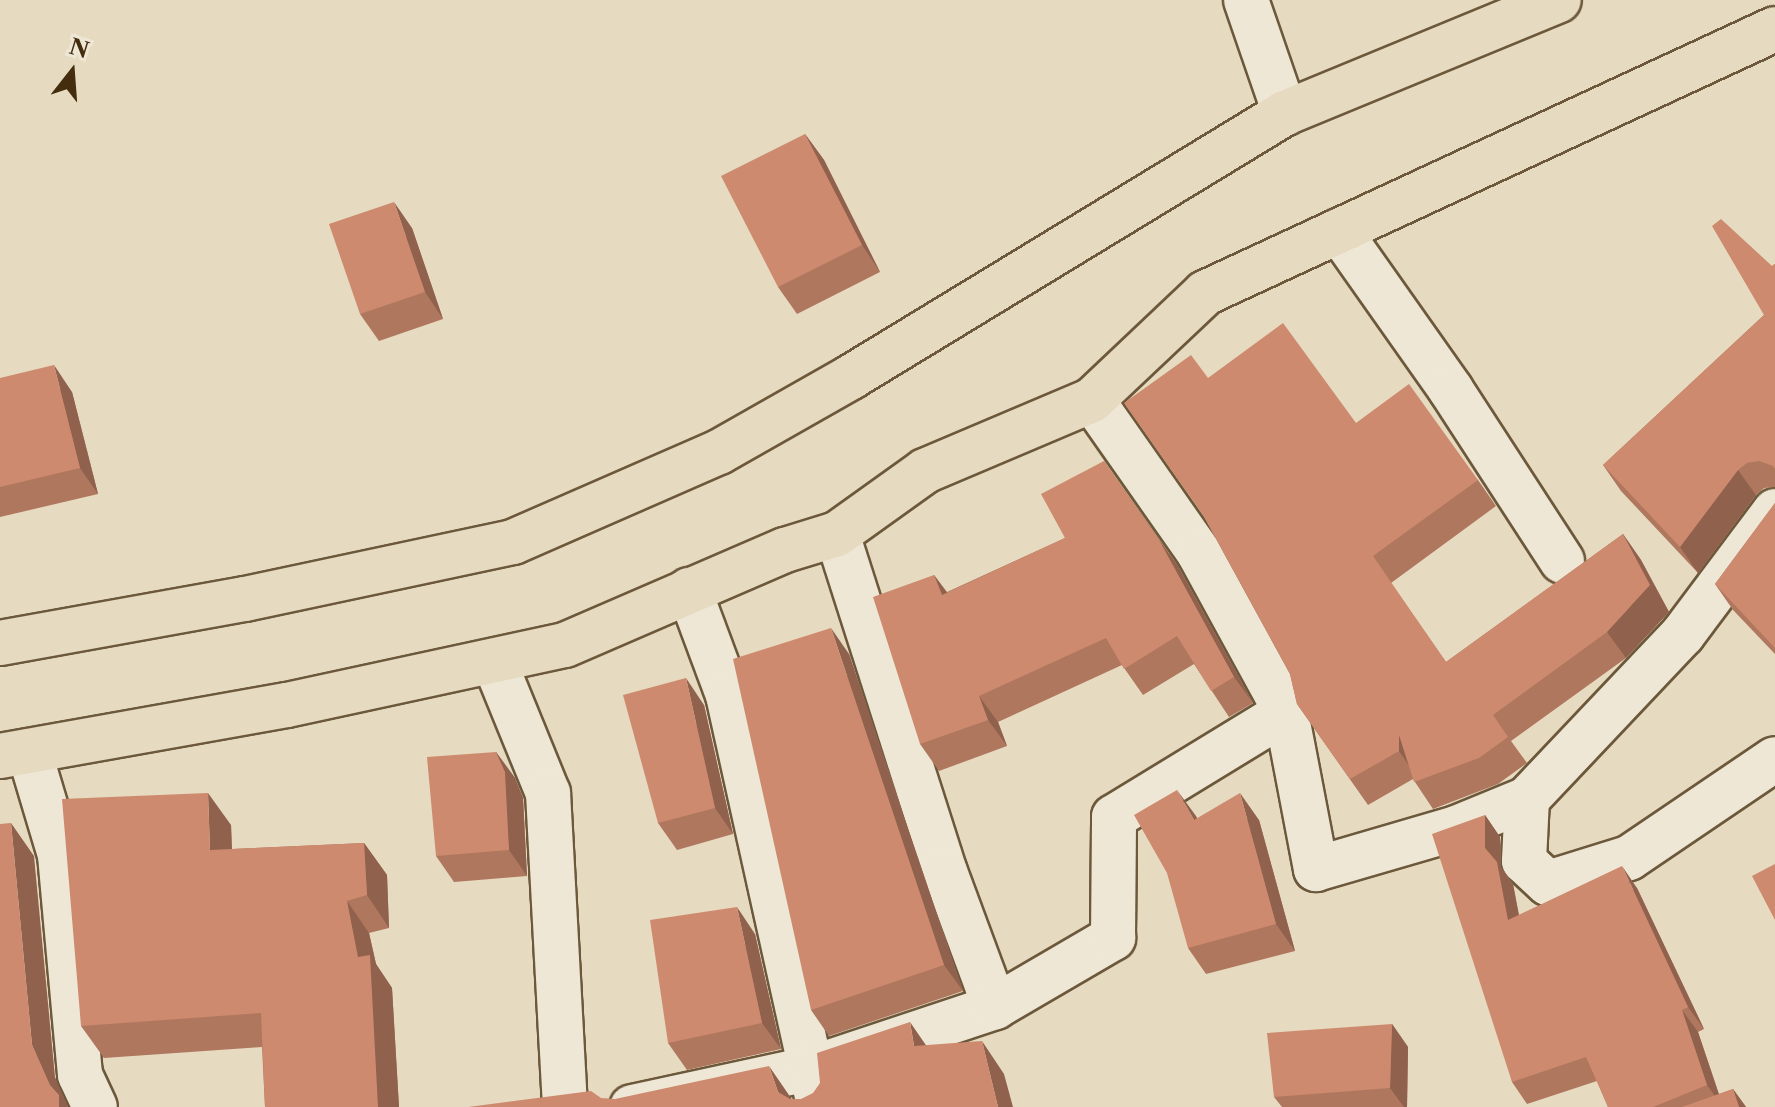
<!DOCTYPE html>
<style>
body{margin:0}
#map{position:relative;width:1775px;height:1107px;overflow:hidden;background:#e6dac0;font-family:"Libre Caslon Text",serif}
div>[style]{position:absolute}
.roads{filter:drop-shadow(2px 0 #6c583a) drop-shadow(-2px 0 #6c583a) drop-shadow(0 2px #6c583a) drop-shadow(0 -2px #6c583a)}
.minor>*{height:44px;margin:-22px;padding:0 22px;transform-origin:22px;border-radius:22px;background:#efe7d6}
.major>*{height:44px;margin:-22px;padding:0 22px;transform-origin:22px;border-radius:22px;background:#e6dac0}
.wall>*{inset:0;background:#b0775f}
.shaded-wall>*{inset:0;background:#90614d}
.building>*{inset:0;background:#cd8a6e}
span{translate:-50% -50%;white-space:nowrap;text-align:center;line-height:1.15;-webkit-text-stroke:7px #efe7d6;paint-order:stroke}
.north{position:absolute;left:32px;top:32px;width:80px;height:80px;-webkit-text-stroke:6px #efe7d6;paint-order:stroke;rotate:17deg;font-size:22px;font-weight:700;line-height:32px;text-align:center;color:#442d0e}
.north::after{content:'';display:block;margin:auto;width:28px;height:36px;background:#442d0e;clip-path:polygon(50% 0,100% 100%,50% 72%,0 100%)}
</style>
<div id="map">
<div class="roads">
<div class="minor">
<i style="left:1246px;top:0;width:120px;rotate:71deg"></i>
<i style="left:1339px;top:231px;width:194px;rotate:54.8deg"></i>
<i style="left:1451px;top:390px;width:204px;rotate:57deg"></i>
<i style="left:1092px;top:400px;width:187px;rotate:55deg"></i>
<i style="left:1199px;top:553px;width:181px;rotate:61.3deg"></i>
<i style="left:1775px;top:511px;width:154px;rotate:126.8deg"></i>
<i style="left:1683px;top:634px;width:227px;rotate:133.4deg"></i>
<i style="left:1527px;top:799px;width:62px;rotate:92.8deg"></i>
<i style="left:1524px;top:861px;width:33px;rotate:43deg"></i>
<i style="left:1548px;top:883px;width:85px;rotate:-17.2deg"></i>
<i style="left:1629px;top:858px;width:176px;rotate:-34.1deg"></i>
<i style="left:837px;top:534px;width:355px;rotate:72.3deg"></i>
<i style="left:945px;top:872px;width:144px;rotate:69.7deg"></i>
<i style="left:689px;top:590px;width:112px;rotate:69.6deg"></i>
<i style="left:728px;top:695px;width:422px;rotate:77.5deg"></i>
<i style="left:494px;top:661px;width:143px;rotate:67.8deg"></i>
<i style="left:548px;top:793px;width:314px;rotate:86.9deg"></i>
<i style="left:29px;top:751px;width:109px;rotate:73.4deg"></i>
<i style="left:60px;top:855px;width:221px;rotate:84.8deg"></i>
<i style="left:80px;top:1075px;width:35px;rotate:65deg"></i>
<i style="left:632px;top:1107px;width:184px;rotate:-12.2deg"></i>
<i style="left:812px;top:1068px;width:193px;rotate:-18.4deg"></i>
<i style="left:995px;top:1007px;width:137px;rotate:-30.3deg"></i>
<i style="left:1113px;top:938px;width:121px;rotate:-89.5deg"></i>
<i style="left:1114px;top:817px;width:202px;rotate:-31.4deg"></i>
<i style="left:1286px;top:712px;width:160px;rotate:79.2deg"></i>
<i style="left:1316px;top:869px;width:146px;rotate:-16.3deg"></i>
<i style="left:1456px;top:828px;width:77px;rotate:-22.2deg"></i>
</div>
<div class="major">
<i style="left:0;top:643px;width:249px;rotate:-10.2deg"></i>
<i style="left:245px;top:599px;width:274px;rotate:-12deg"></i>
<i style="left:513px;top:542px;width:225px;rotate:-23.6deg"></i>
<i style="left:719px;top:452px;width:152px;rotate:-29.6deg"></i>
<i style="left:851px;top:377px;width:508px;rotate:-31.31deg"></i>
<i style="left:1285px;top:113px;width:296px;rotate:-22.4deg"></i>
<i style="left:0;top:756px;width:291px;rotate:-10.1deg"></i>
<i style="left:287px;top:705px;width:284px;rotate:-12.2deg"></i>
<i style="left:565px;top:645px;width:240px;rotate:-23.4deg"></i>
<i style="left:785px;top:550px;width:54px;rotate:-17.1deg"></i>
<i style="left:837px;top:534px;width:108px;rotate:-35.6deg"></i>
<i style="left:925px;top:471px;width:181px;rotate:-23deg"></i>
<i style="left:1092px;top:400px;width:156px;rotate:-43.4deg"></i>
<i style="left:1205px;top:293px;width:628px;rotate:-24.85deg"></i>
</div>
</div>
<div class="wall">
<i style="clip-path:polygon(805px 134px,824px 160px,880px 272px,797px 314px,778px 287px)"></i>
<i style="clip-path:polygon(412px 228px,443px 319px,379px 341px,360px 314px)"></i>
<i style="clip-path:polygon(1775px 264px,1775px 487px,1764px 488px,1756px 495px,1698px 573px,1621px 491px,1603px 465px,1764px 315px,1772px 266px)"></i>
<i style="clip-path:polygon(0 378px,72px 392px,98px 494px,0 517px)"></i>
<i style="clip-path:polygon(1208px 378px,1356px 423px,1478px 480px,1496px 506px,1391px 583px,1446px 662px,1623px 534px,1641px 560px,1669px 612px,1626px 658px,1511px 741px,1527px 763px,1498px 784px,1433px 809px,1413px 779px,1368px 805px,1297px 704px,1290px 674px,1203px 515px)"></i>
<i style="clip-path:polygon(1104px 461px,1178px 566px,1253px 703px,1229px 717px,1194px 664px,1143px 695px,1122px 665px,998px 722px,1007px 746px,939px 771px,920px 744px,934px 575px,947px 592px,1065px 538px)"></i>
<i style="clip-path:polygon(1775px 503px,1775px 654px,1733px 610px,1715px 584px)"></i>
<i style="clip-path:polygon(849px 654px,963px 991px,829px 1036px,811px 1010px)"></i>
<i style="clip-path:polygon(704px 705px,733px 834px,677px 850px,658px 823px)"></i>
<i style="clip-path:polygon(496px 752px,515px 778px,523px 798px,527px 876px,454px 882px,436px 856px)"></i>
<i style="clip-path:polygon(1485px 815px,1500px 837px,1501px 867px,1513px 884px,1519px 915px,1637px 888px,1704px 1029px,1698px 1032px,1719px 1094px,1733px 1089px,1746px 1107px,1608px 1107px,1597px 1081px,1527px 1104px,1512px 1082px)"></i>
<i style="clip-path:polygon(1197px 819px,1259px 820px,1295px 951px,1206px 974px,1188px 948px)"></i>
<i style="clip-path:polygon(231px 825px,232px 849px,364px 843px,387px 875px,389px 928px,369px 933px,376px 964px,392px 988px,399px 1107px,265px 1107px,262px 1047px,104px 1058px,81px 1026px)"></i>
<i style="clip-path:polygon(755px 934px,781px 1049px,687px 1070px,668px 1043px)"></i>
<i style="clip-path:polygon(1392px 1024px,1408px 1047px,1407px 1107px,1282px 1107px,1274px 1097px)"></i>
</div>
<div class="shaded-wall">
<i style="clip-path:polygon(805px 134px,824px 160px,880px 272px,862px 245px)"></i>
<i style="clip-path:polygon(394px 202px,412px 228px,443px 319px,425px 292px)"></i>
<i style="clip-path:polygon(54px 365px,72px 392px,98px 494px,80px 468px)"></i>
<i style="clip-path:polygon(1738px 470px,1756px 495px,1698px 573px,1680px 547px)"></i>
<i style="clip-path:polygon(1623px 534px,1641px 560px,1669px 612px,1626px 658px,1607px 632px)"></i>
<i style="clip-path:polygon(1159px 540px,1178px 566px,1253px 703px,1234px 677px)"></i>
<i style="clip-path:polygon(934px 575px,953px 601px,942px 595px)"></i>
<i style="clip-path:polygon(831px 628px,849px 654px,963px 991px,944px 965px)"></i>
<i style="clip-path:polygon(686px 678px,704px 705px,733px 834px,715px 808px)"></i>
<i style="clip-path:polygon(979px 696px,998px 722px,1007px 746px,988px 720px)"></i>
<i style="clip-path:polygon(1399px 735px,1417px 777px,1399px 751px)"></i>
<i style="clip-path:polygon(496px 752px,515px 778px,523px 798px,527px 876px,509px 850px)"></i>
<i style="clip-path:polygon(1177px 790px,1196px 816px,1212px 846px,1194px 820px)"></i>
<i style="clip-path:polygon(208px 793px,231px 825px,233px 882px,210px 850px)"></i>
<i style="clip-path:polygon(1240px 793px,1259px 820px,1295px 951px,1276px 924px)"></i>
<i style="clip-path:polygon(1485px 815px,1500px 837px,1501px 867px,1513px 884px,1524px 943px,1508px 920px,1485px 848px)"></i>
<i style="clip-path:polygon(11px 823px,34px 856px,55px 1077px,68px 1107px,59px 1107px,32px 1045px)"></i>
<i style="clip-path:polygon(364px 843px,387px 875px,389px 928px,367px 895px)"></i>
<i style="clip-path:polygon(1622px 866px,1637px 888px,1704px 1029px,1688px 1007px)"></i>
<i style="clip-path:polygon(347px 901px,369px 933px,376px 964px,392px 988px,399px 1107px,378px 1107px)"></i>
<i style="clip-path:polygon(737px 907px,755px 934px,781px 1049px,762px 1023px)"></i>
<i style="clip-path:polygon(1682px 1010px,1698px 1032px,1723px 1107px,1707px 1085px)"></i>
<i style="clip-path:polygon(910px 1022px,932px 1054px,914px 1046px)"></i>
<i style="clip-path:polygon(1392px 1024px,1408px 1047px,1407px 1107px,1404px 1107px,1390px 1088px)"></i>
<i style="clip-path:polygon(982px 1041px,1004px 1074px,1013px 1107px,998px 1107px)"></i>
<i style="clip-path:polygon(769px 1066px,791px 1098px,795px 1107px,778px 1092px)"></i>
<i style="clip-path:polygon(1733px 1089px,1746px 1107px,1739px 1107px)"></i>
</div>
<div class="building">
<i style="clip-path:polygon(805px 134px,862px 245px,778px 287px,721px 176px)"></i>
<i style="clip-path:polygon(394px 202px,425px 292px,360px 314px,329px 224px)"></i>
<i style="clip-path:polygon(1721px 219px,1772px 266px,1775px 264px,1775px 469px,1773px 466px,1759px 461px,1747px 463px,1738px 470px,1680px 547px,1603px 465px,1764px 315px,1712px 226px)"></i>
<i style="clip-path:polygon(1283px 323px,1356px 423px,1409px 384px,1478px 480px,1373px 556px,1446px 662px,1623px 534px,1650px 585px,1607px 632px,1493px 715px,1508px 737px,1479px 758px,1414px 782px,1399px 735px,1399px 751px,1350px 779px,1297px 704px,1290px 674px,1203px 515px,1124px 403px,1191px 355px,1208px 378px)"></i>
<i style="clip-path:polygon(54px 365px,80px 468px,0 487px,0 378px)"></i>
<i style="clip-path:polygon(1104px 461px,1159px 540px,1234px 677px,1211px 691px,1177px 636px,1124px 669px,1106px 638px,979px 696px,988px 720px,920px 744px,873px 597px,934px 575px,942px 595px,1065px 538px,1041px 494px)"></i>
<i style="clip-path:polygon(1775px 503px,1775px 648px,1715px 584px)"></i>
<i style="clip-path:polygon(831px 628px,944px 965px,811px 1010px,733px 659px)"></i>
<i style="clip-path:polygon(686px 678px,715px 808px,658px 823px,623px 695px)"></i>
<i style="clip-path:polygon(496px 752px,505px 772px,509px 850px,436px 856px,427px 757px)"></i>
<i style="clip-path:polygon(1177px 790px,1194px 820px,1240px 793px,1276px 924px,1188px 948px,1167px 873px,1134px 815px)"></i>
<i style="clip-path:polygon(208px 793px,210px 850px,364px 843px,367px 895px,347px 901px,358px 957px,370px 955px,378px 1107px,265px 1107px,261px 1013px,81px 1026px,62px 799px)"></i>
<i style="clip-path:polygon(1485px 815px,1485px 848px,1497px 862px,1508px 920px,1622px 866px,1688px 1007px,1682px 1010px,1707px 1085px,1653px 1107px,1608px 1107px,1586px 1057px,1512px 1082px,1432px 834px)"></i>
<i style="clip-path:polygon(11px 823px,32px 1045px,50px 1085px,59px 1095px,59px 1107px,0 1107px,0 824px)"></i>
<i style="clip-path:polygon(1775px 864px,1775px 920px,1752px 876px)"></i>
<i style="clip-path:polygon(737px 907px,762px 1023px,668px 1043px,650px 920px)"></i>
<i style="clip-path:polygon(910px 1022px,914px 1046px,982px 1041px,998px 1107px,468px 1107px,591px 1091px,601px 1098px,615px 1099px,769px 1066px,778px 1092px,790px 1099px,801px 1099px,813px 1093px,820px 1083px,817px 1053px)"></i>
<i style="clip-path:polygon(1392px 1024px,1390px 1088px,1274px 1097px,1267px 1033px)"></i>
<i style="clip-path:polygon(1733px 1089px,1739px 1107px,1682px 1107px)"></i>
</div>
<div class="north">N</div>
</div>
